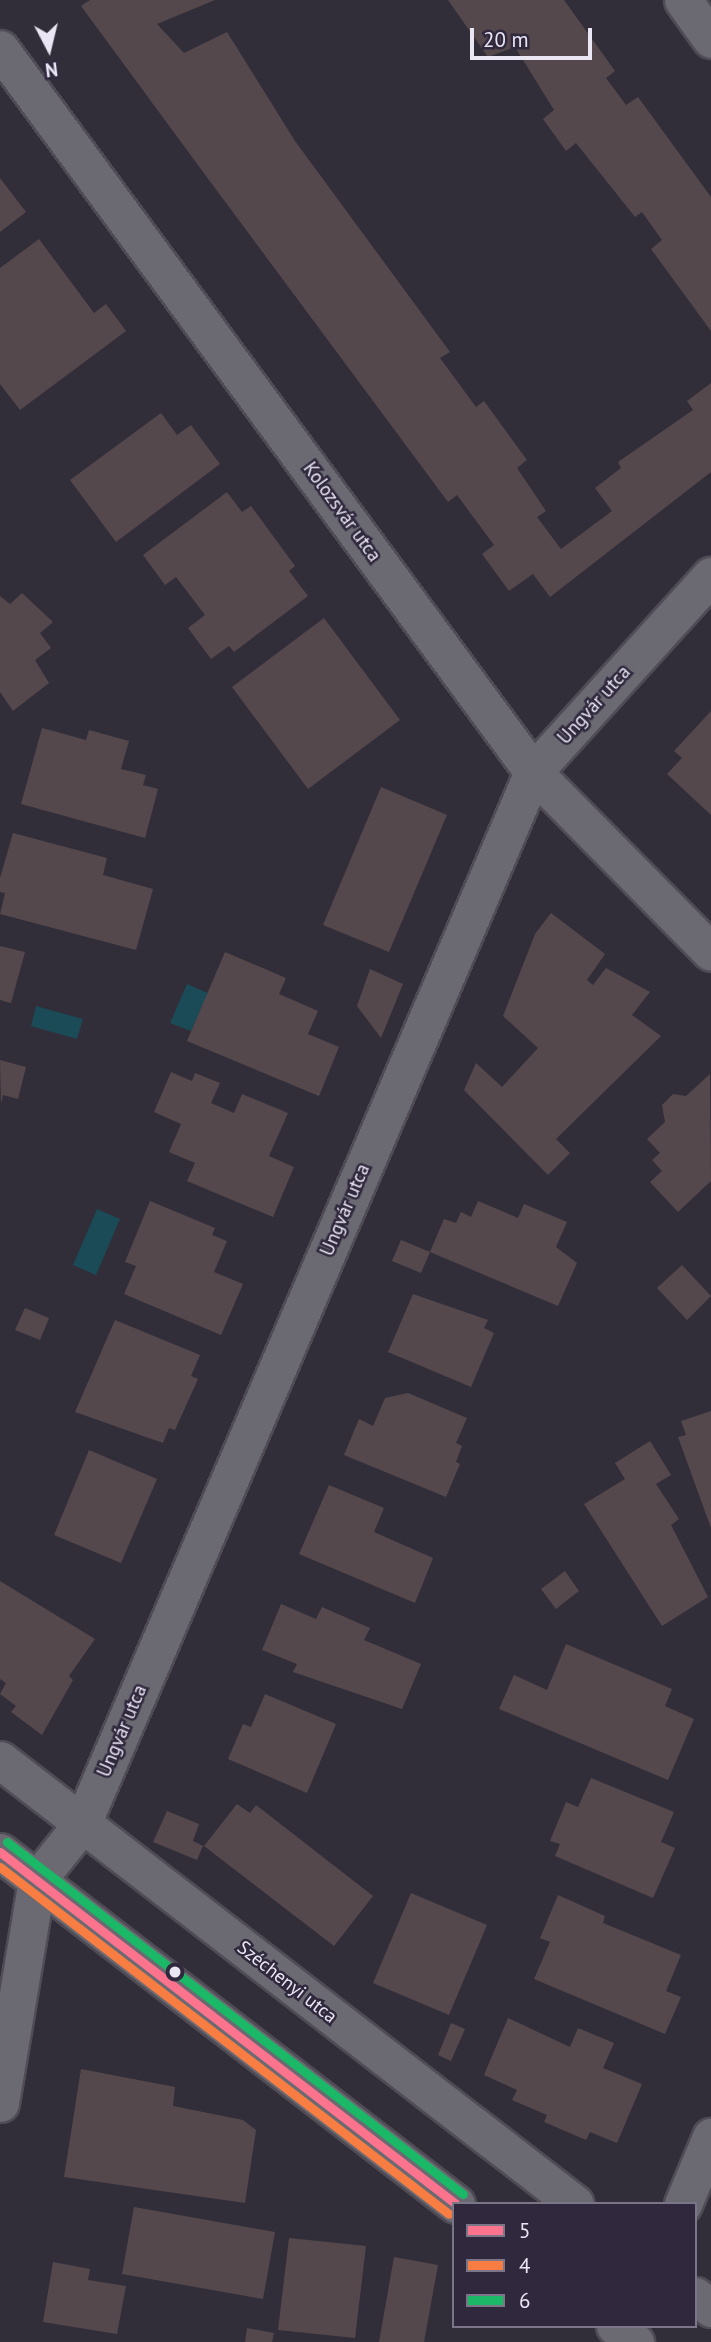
<!DOCTYPE html>
<meta charset="utf-8">
<style>
body{margin:0}
#map{position:relative;width:711px;height:2342px;overflow:hidden;background:#312e39;font-family:"PT Sans",sans-serif}
div>[style]{position:absolute}
.water>*{inset:0;background:#1a4b57}
.building>*{inset:0;background:#55484c}
.roads{filter:drop-shadow(2px 0 #504c56) drop-shadow(-2px 0 #504c56) drop-shadow(0 2px #504c56) drop-shadow(0 -2px #504c56)}
.minor>*{height:37px;margin:-18.5px;padding:0 18.5px;transform-origin:18.5px;border-radius:18.5px;background:#6b6971}
.bus-1>*{height:9px;margin:-4.5px;padding:0 4.5px;transform-origin:4.5px;border-radius:4.5px;background:#fc738d}
.bus-2>*{height:9px;margin:-4.5px;padding:0 4.5px;transform-origin:4.5px;border-radius:4.5px;background:#f77d43}
.bus-3>*{height:9px;margin:-4.5px;padding:0 4.5px;transform-origin:4.5px;border-radius:4.5px;background:#1ab867}
.dots>*{width:19px;height:19px;translate:-50% -50%;box-sizing:border-box;border:4px solid #30293e;border-radius:50%}
span{translate:-50% -50%;white-space:nowrap;text-align:center;line-height:1.15;-webkit-text-stroke:5px #30293e;paint-order:stroke}
.street-label{font-size:19px;color:#eae6f4}
.legend{position:absolute;left:452px;top:2202px;width:245px;height:126px;box-sizing:border-box;background:#30293e;border:2px solid #7a7587;margin:0;padding:9px 12px;list-style:none;font-size:21px;color:#eae6f4}
.legend li{display:flex;align-items:center;gap:14px;height:35px}
.legend b{width:35px;border:2px solid #7a7587}
.north{position:absolute;left:14px;top:14px;width:70px;height:70px;-webkit-text-stroke:5px #30293e;paint-order:stroke;rotate:173deg;font-size:19px;font-weight:700;line-height:28px;text-align:center;color:#eae6f4}
.north::after{content:'';display:block;margin:auto;width:24px;height:32px;background:#eae6f4;clip-path:polygon(50% 0,100% 100%,50% 72%,0 100%)}
.scale{position:absolute;left:470px;top:28px;width:122px;height:32px;box-sizing:border-box;border:4px solid #eae6f4;border-top:0;padding-left:9px;font-size:21px;line-height:24px;white-space:nowrap;color:#eae6f4;-webkit-text-stroke:5px #30293e;paint-order:stroke}
</style>
<div id="map">
<div class="water">
<i style="clip-path:polygon(187px 984px,208px 993px,191px 1031px,170px 1023px)"></i>
<i style="clip-path:polygon(36px 1006px,83px 1019px,77px 1039px,31px 1026px)"></i>
<i style="clip-path:polygon(97px 1209px,120px 1219px,96px 1275px,73px 1265px)"></i>
</div>
<div class="building">
<i style="clip-path:polygon(90px 0,215px 0,157px 24px,184px 53px,227px 32px,295px 141px,450px 352px,440px 358px,476px 407px,484px 401px,527px 460px,517px 468px,546px 511px,537px 517px,561px 549px,612px 511px,595px 488px,621px 468px,618px 462px,693px 410px,687px 401px,711px 383px,711px 472px,550px 597px,533px 574px,509px 591px,482px 554px,494px 545px,457px 495px,448px 502px,206px 176px,81px 6px)"></i>
<i style="clip-path:polygon(448px 0,564px 0,615px 71px,606px 78px,626px 105px,638px 97px,711px 197px,711px 331px,651px 249px,662px 240px,642px 212px,635px 217px,576px 143px,566px 151px,543px 119px,554px 110px,515px 47px,488px 57px)"></i>
<i style="clip-path:polygon(0 178px,26px 212px,0 232px)"></i>
<i style="clip-path:polygon(39px 239px,94px 313px,106px 304px,126px 331px,20px 410px,0 384px,0 268px)"></i>
<i style="clip-path:polygon(161px 413px,177px 435px,191px 425px,220px 464px,116px 542px,70px 480px)"></i>
<i style="clip-path:polygon(227px 492px,242px 512px,251px 506px,295px 566px,289px 571px,308px 596px,234px 652px,229px 646px,211px 659px,188px 628px,205px 615px,176px 577px,165px 585px,143px 555px)"></i>
<i style="clip-path:polygon(22px 593px,53px 622px,40px 633px,51px 648px,35px 660px,49px 683px,13px 711px,0 692px,0 596px,10px 604px)"></i>
<i style="clip-path:polygon(324px 618px,400px 720px,308px 789px,232px 687px)"></i>
<i style="clip-path:polygon(711px 711px,711px 815px,667px 774px,682px 758px,674px 751px)"></i>
<i style="clip-path:polygon(42px 728px,86px 740px,89px 730px,129px 741px,121px 769px,146px 775px,143px 785px,158px 789px,145px 838px,21px 804px)"></i>
<i style="clip-path:polygon(381px 787px,447px 815px,389px 952px,323px 925px)"></i>
<i style="clip-path:polygon(13px 833px,107px 858px,103px 875px,153px 889px,136px 950px,0 914px,5px 893px,0 892px,0 878px)"></i>
<i style="clip-path:polygon(551px 913px,605px 954px,587px 980px,593px 985px,606px 968px,650px 992px,632px 1015px,661px 1036px,556px 1139px,570px 1153px,548px 1175px,464px 1090px,476px 1063px,502px 1087px,538px 1048px,503px 1016px,535px 934px)"></i>
<i style="clip-path:polygon(0 946px,25px 952px,11px 1003px,0 1000px)"></i>
<i style="clip-path:polygon(225px 952px,286px 978px,279px 994px,318px 1011px,308px 1034px,339px 1047px,319px 1096px,187px 1041px)"></i>
<i style="clip-path:polygon(370px 969px,403px 984px,381px 1038px,357px 1006px)"></i>
<i style="clip-path:polygon(0 1060px,26px 1067px,18px 1099px,3px 1095px,1px 1104px)"></i>
<i style="clip-path:polygon(171px 1072px,192px 1081px,195px 1073px,220px 1083px,211px 1103px,234px 1113px,242px 1094px,288px 1113px,269px 1156px,294px 1167px,273px 1217px,187px 1181px,195px 1163px,169px 1152px,181px 1124px,154px 1112px)"></i>
<i style="clip-path:polygon(710px 1074px,711px 1181px,678px 1212px,650px 1182px,662px 1171px,652px 1160px,660px 1153px,647px 1139px,665px 1122px,662px 1105px,673px 1094px,686px 1096px)"></i>
<i style="clip-path:polygon(150px 1201px,215px 1228px,212px 1235px,227px 1241px,214px 1272px,243px 1284px,221px 1335px,124px 1294px,136px 1266px,125px 1262px)"></i>
<i style="clip-path:polygon(478px 1201px,518px 1218px,524px 1204px,567px 1222px,556px 1247px,577px 1263px,558px 1306px,430px 1252px,444px 1219px,456px 1223px,461px 1212px,471px 1217px)"></i>
<i style="clip-path:polygon(401px 1240px,430px 1252px,421px 1273px,392px 1261px)"></i>
<i style="clip-path:polygon(682px 1265px,711px 1296px,687px 1320px,657px 1288px)"></i>
<i style="clip-path:polygon(413px 1294px,488px 1320px,484px 1328px,494px 1333px,471px 1387px,388px 1352px)"></i>
<i style="clip-path:polygon(25px 1308px,49px 1318px,40px 1340px,15px 1330px)"></i>
<i style="clip-path:polygon(115px 1320px,200px 1355px,191px 1376px,198px 1379px,175px 1430px,169px 1428px,163px 1443px,75px 1412px)"></i>
<i style="clip-path:polygon(408px 1393px,467px 1418px,456px 1443px,462px 1446px,456px 1462px,460px 1464px,446px 1497px,344px 1455px,359px 1419px,373px 1426px,385px 1398px)"></i>
<i style="clip-path:polygon(711px 1411px,711px 1528px,678px 1437px,686px 1435px,681px 1421px)"></i>
<i style="clip-path:polygon(650px 1441px,671px 1475px,656px 1484px,679px 1519px,671px 1525px,708px 1597px,662px 1626px,584px 1504px,625px 1479px,615px 1463px)"></i>
<i style="clip-path:polygon(89px 1450px,157px 1479px,121px 1563px,54px 1535px)"></i>
<i style="clip-path:polygon(329px 1485px,384px 1508px,374px 1532px,433px 1558px,415px 1603px,299px 1554px)"></i>
<i style="clip-path:polygon(565px 1571px,579px 1591px,556px 1609px,541px 1589px)"></i>
<i style="clip-path:polygon(0 1581px,95px 1639px,69px 1676px,73px 1680px,42px 1735px,11px 1712px,16px 1706px,0 1694px,6px 1683px,0 1679px)"></i>
<i style="clip-path:polygon(281px 1604px,316px 1619px,322px 1607px,370px 1628px,364px 1640px,421px 1664px,402px 1709px,293px 1672px,297px 1664px,262px 1650px)"></i>
<i style="clip-path:polygon(566px 1644px,672px 1689px,665px 1706px,694px 1719px,668px 1780px,499px 1709px,514px 1675px,547px 1690px)"></i>
<i style="clip-path:polygon(265px 1694px,336px 1724px,307px 1793px,228px 1759px,243px 1724px,251px 1727px)"></i>
<i style="clip-path:polygon(591px 1778px,674px 1812px,661px 1842px,675px 1848px,653px 1898px,555px 1856px,560px 1844px,550px 1841px,566px 1802px,578px 1807px)"></i>
<i style="clip-path:polygon(237px 1804px,250px 1813px,256px 1805px,373px 1896px,334px 1946px,204px 1846px)"></i>
<i style="clip-path:polygon(167px 1811px,199px 1824px,193px 1841px,203px 1846px,197px 1860px,153px 1842px)"></i>
<i style="clip-path:polygon(411px 1893px,487px 1925px,449px 2015px,373px 1983px)"></i>
<i style="clip-path:polygon(558px 1895px,605px 1916px,603px 1923px,681px 1955px,666px 1991px,681px 1997px,665px 2034px,534px 1979px,550px 1942px,540px 1938px)"></i>
<i style="clip-path:polygon(508px 2018px,570px 2047px,578px 2028px,614px 2043px,603px 2068px,642px 2084px,617px 2143px,590px 2132px,586px 2140px,544px 2122px,547px 2115px,512px 2100px,517px 2090px,484px 2075px)"></i>
<i style="clip-path:polygon(451px 2023px,465px 2029px,451px 2061px,438px 2055px)"></i>
<i style="clip-path:polygon(81px 2069px,175px 2087px,173px 2106px,243px 2120px,256px 2130px,245px 2203px,64px 2177px)"></i>
<i style="clip-path:polygon(134px 2207px,275px 2232px,263px 2299px,122px 2274px)"></i>
<i style="clip-path:polygon(289px 2238px,366px 2246px,355px 2338px,278px 2330px)"></i>
<i style="clip-path:polygon(394px 2257px,438px 2265px,424px 2342px,379px 2342px)"></i>
<i style="clip-path:polygon(53px 2262px,90px 2269px,88px 2280px,126px 2286px,117px 2334px,43px 2322px)"></i>
<i style="clip-path:polygon(247px 2328px,274px 2333px,272px 2342px,245px 2342px)"></i>
</div>
<div class="roads">
<div class="minor">
<i style="left:683px;top:0;width:48px;rotate:54.3deg"></i>
<i style="left:0;top:49px;width:898px;rotate:53.6deg"></i>
<i style="left:533px;top:772px;width:253px;rotate:45.3deg"></i>
<i style="left:0;top:1760px;width:726px;rotate:37.67deg"></i>
<i style="left:0;top:1852px;width:576px;rotate:37.67deg"></i>
<i style="left:0;top:2103px;width:226px;rotate:-80.6deg"></i>
<i style="left:37px;top:1880px;width:72px;rotate:-51.2deg"></i>
<i style="left:82px;top:1824px;width:1145px;rotate:-66.79deg"></i>
<i style="left:533px;top:772px;width:265px;rotate:-47.8deg"></i>
<i style="left:683px;top:2204px;width:73px;rotate:-67.3deg"></i>
<i style="left:695px;top:2296px;width:20px;rotate:37deg"></i>
<i style="left:615px;top:2326px;width:26px;rotate:39deg"></i>
</div>
</div>
<div class="bus-1">
<i style="left:0;top:1852px;width:576px;rotate:37.67deg"></i>
</div>
<div class="bus-2">
<i style="left:0;top:1867px;width:567px;rotate:37.7deg"></i>
</div>
<div class="bus-3">
<i style="left:7px;top:1842px;width:576px;rotate:37.67deg"></i>
</div>
<div class="dots">
<i style="left:175px;top:1972px;background:#eae6f4"></i>
</div>
<div class="street-label">
<span style="left:342px;top:512px;rotate:54deg">Kolozsvár utca</span>
<span style="left:594px;top:705px;rotate:-48deg">Ungvár utca</span>
<span style="left:345px;top:1210px;rotate:-67deg">Ungvár utca</span>
<span style="left:122px;top:1731px;rotate:-67deg">Ungvár utca</span>
<span style="left:287px;top:1982px;rotate:38deg">Széchenyi utca</span>
</div>
<ul class="legend">
<li><b style="height:9px;background:#fc738d"></b>5</li>
<li><b style="height:9px;background:#f77d43"></b>4</li>
<li><b style="height:9px;background:#1ab867"></b>6</li>
</ul>
<div class="north">N</div>
<div class="scale">20 m</div>
</div>
